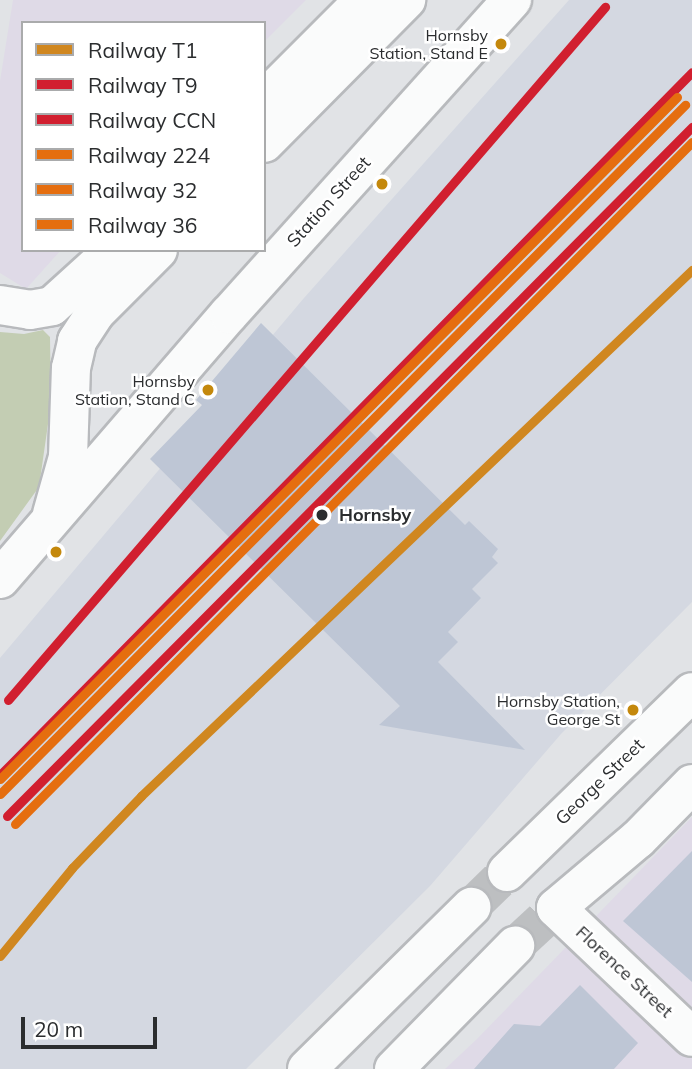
<!DOCTYPE html>
<style>
body{margin:0}
#map{position:relative;width:692px;height:1069px;overflow:hidden;background:#e1e3e6;font-family:Mulish,sans-serif}
div>[style]{position:absolute}
.commercial>*{inset:0;background:#dfdae7}
.built>*{inset:0;background:#d4d8e1}
.green>*{inset:0;background:#c3cdb3}
.building>*{inset:0;background:#bec6d5}
.primary-tunnel>*{height:38px;margin-top:-19px;transform-origin:0;background:repeating-linear-gradient(90deg,#bdbfc1 0 38px,transparent 0 57px)}
.roads{filter:drop-shadow(2px 0 #b8babd) drop-shadow(-2px 0 #b8babd) drop-shadow(0 2px #b8babd) drop-shadow(0 -2px #b8babd)}
.minor>*{height:38px;margin:-19px;padding:0 19px;transform-origin:19px;border-radius:19px;background:#fafbfb}
.primary>*{height:38px;margin:-19px;padding:0 19px;transform-origin:19px;border-radius:19px;background:#fafbfb}
.rail-1>*{height:9px;margin:-4.5px;padding:0 4.5px;transform-origin:4.5px;border-radius:4.5px;background:#d08720}
.rail-2>*{height:9px;margin:-4.5px;padding:0 4.5px;transform-origin:4.5px;border-radius:4.5px;background:#d11f2f}
.rail-3>*{height:9px;margin:-4.5px;padding:0 4.5px;transform-origin:4.5px;border-radius:4.5px;background:#d11f2f}
.rail-4>*{height:9px;margin:-4.5px;padding:0 4.5px;transform-origin:4.5px;border-radius:4.5px;background:#e56e0f}
.rail-5>*{height:9px;margin:-4.5px;padding:0 4.5px;transform-origin:4.5px;border-radius:4.5px;background:#e56e0f}
.rail-6>*{height:9px;margin:-4.5px;padding:0 4.5px;transform-origin:4.5px;border-radius:4.5px;background:#e56e0f}
.dots>*{width:19px;height:19px;translate:-50% -50%;box-sizing:border-box;border:4px solid #fff;border-radius:50%}
span{translate:-50% -50%;white-space:nowrap;text-align:center;line-height:1.15;-webkit-text-stroke:5px #fff;paint-order:stroke}
.bus-label{font-size:16px;color:#2b2d2f}
.right{translate:-100% -50%;text-align:right}
.street-label{font-size:18px;color:#2b2d2f}
.stop-label{font-size:18px;color:#2b2d2f;font-weight:700}
.left{translate:0 -50%;text-align:left}
.legend{position:absolute;left:21px;top:21px;width:245px;height:231px;box-sizing:border-box;background:#fff;border:2px solid #aaabac;margin:0;padding:9px 12px;list-style:none;font-size:21px;color:#2b2d2f}
.legend li{display:flex;align-items:center;gap:14px;height:35px}
.legend b{width:35px;border:2px solid #aaabac}
.scale{position:absolute;left:21px;top:1017px;width:136px;height:32px;box-sizing:border-box;border:4px solid #2b2d2f;border-top:0;padding-left:9px;font-size:21px;line-height:24px;white-space:nowrap;color:#2b2d2f;-webkit-text-stroke:5px #fff;paint-order:stroke}
</style>
<div id="map">
<div class="commercial">
<i style="clip-path:polygon(13px 0,306px 0,264px 42px,264px 23px,23px 23px,23px 250px,61px 250px,26px 289px,0 273px,0 81px)"></i>
<i style="clip-path:polygon(692px 817px,692px 1069px,445px 1069px,477px 1039px)"></i>
</div>
<div class="built">
<i style="clip-path:polygon(569px 0,692px 0,692px 602px,561px 734px,430px 886px,246px 1069px,0 1069px,0 658px,304px 298px)"></i>
</div>
<div class="green">
<i style="clip-path:polygon(43px 330px,50px 337px,51px 403px,39px 487px,0 541px,0 332px,24px 334px)"></i>
</div>
<div class="building">
<i style="clip-path:polygon(261px 323px,465px 525px,469px 521px,498px 549px,492px 557px,498px 563px,472px 589px,481px 598px,448px 632px,458px 642px,438px 662px,525px 750px,379px 725px,400px 706px,150px 459px,202px 405px,196px 400px)"></i>
<i style="clip-path:polygon(692px 851px,692px 982px,623px 921px)"></i>
<i style="clip-path:polygon(580px 985px,638px 1043px,614px 1069px,474px 1069px,514px 1024px,540px 1026px)"></i>
</div>
<div class="primary-tunnel">
<i style="left:471px;top:907px;width:50px;rotate:-44.2deg"></i>
<i style="left:515px;top:946px;width:56px;rotate:-42.8deg"></i>
</div>
<div class="roads">
<div class="minor">
<i style="left:264px;top:100px;width:141px;rotate:-45deg"></i>
<i style="left:264px;top:143px;width:202px;rotate:-45.2deg"></i>
<i style="left:0;top:305px;width:30px;rotate:9deg"></i>
<i style="left:30px;top:310px;width:22px;rotate:-10deg"></i>
<i style="left:52px;top:306px;width:84px;rotate:-42.1deg"></i>
<i style="left:52px;top:514px;width:59px;rotate:-74.3deg"></i>
<i style="left:68px;top:457px;width:89px;rotate:-88.1deg"></i>
<i style="left:71px;top:368px;width:28px;rotate:-77deg"></i>
<i style="left:77px;top:341px;width:33px;rotate:-57deg"></i>
<i style="left:95px;top:313px;width:89px;rotate:-45deg"></i>
<i style="left:0;top:579px;width:350px;rotate:-49.2deg"></i>
<i style="left:229px;top:314px;width:423px;rotate:-48deg"></i>
<i style="left:556px;top:908px;width:187px;rotate:43.5deg"></i>
</div>
<div class="primary">
<i style="left:507px;top:872px;width:258px;rotate:-44.2deg"></i>
<i style="left:556px;top:908px;width:107px;rotate:-40.1deg"></i>
<i style="left:638px;top:839px;width:77px;rotate:-45.5deg"></i>
<i style="left:307px;top:1069px;width:231px;rotate:-44.6deg"></i>
<i style="left:394px;top:1069px;width:173px;rotate:-45.5deg"></i>
</div>
</div>
<div class="rail-1">
<i style="left:0;top:956px;width:114px;rotate:-50.7deg"></i>
<i style="left:72px;top:868px;width:100px;rotate:-46.2deg"></i>
<i style="left:141px;top:796px;width:762px;rotate:-43.67deg"></i>
</div>
<div class="rail-2">
<i style="left:0;top:775px;width:986px;rotate:-45.45deg"></i>
</div>
<div class="rail-3">
<i style="left:8px;top:700px;width:915px;rotate:-49.26deg"></i>
<i style="left:7px;top:816px;width:972px;rotate:-45.17deg"></i>
</div>
<div class="rail-4">
<i style="left:0;top:794px;width:972px;rotate:-45.17deg"></i>
</div>
<div class="rail-5">
<i style="left:15px;top:824px;width:961px;rotate:-45.21deg"></i>
</div>
<div class="rail-6">
<i style="left:0;top:779px;width:961px;rotate:-45.21deg"></i>
</div>
<div class="dots">
<i style="left:501px;top:44px;background:#c4880c"></i>
<i style="left:382px;top:184px;background:#c4880c"></i>
<i style="left:208px;top:390px;background:#c4880c"></i>
<i style="left:322px;top:515px;background:#2b2d2f"></i>
<i style="left:56px;top:552px;background:#c4880c"></i>
<i style="left:633px;top:710px;background:#c4880c"></i>
</div>
<div class="bus-label">
<span class="right" style="left:488px;top:44px">Hornsby<br>Station, Stand E</span>
<span class="right" style="left:195px;top:390px">Hornsby<br>Station, Stand C</span>
<span class="right" style="left:620px;top:710px">Hornsby Station,<br>George St</span>
</div>
<div class="street-label">
<span style="left:329px;top:202px;rotate:-48deg">Station Street</span>
<span style="left:600px;top:782px;rotate:-44deg">George Street</span>
<span style="left:624px;top:972px;rotate:43deg">Florence Street</span>
</div>
<div class="stop-label">
<span class="left" style="left:339px;top:515px">Hornsby</span>
</div>
<ul class="legend">
<li><b style="height:9px;background:#d08720"></b>Railway T1</li>
<li><b style="height:9px;background:#d11f2f"></b>Railway T9</li>
<li><b style="height:9px;background:#d11f2f"></b>Railway CCN</li>
<li><b style="height:9px;background:#e56e0f"></b>Railway 224</li>
<li><b style="height:9px;background:#e56e0f"></b>Railway 32</li>
<li><b style="height:9px;background:#e56e0f"></b>Railway 36</li>
</ul>
<div class="scale">20 m</div>
</div>
